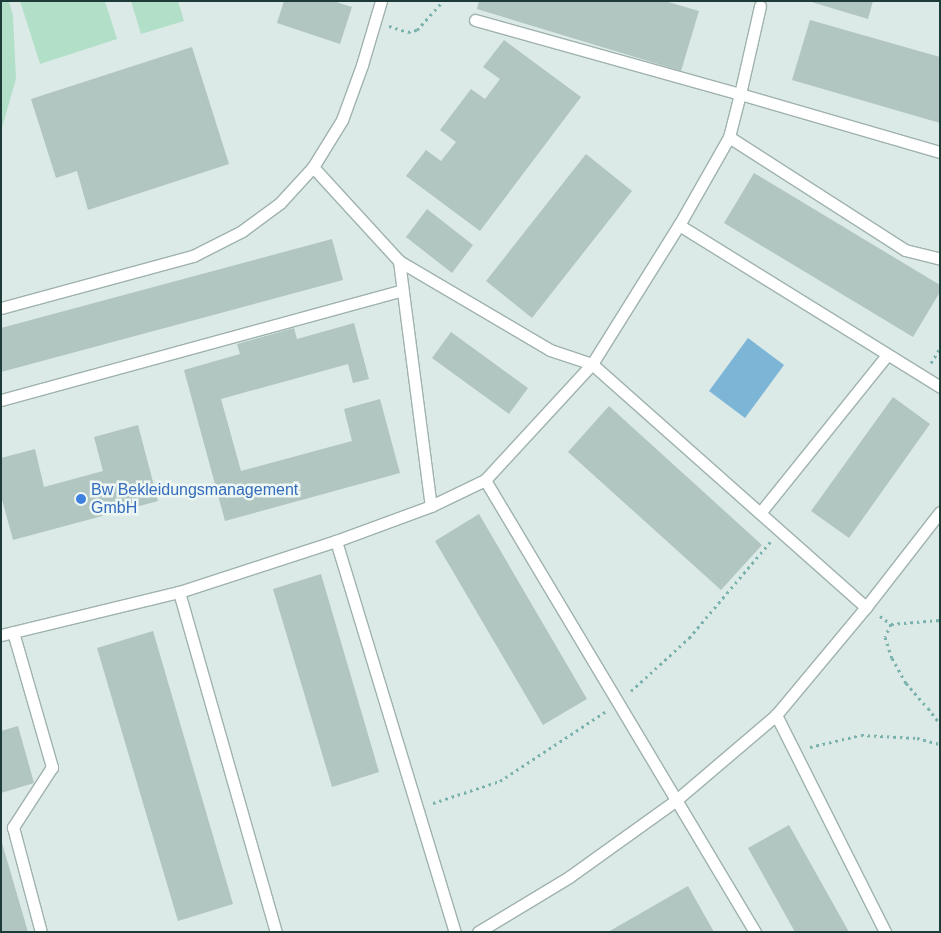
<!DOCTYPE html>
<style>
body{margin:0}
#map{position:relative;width:941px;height:933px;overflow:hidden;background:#dceae7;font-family:Helvetica,sans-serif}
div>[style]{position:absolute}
.green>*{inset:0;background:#b2dfc8}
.water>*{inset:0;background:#7db5d7}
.building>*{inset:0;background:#b1c5c1}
.path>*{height:3px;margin-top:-1.5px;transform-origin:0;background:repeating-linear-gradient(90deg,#79b2ac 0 2.5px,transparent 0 6.5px)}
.roads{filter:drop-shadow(1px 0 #9fb2af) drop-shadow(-1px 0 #9fb2af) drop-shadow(0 1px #9fb2af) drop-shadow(0 -1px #9fb2af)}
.lane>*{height:11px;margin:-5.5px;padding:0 5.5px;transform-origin:5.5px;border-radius:5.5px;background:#fff}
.dots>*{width:14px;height:14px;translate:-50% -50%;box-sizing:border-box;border:2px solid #edf7f4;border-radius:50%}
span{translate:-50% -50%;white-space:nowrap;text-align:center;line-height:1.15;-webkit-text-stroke:5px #edf7f4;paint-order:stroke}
.shop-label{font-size:16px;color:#366cbe}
.left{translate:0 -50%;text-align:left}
.frame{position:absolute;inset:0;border:2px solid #1d3b39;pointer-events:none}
</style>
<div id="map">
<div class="green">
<i style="clip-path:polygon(1px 1px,9px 1px,13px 16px,16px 79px,1px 131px)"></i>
<i style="clip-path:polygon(20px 1px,105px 1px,117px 39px,40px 64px)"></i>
<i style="clip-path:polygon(131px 1px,178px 1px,184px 21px,141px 34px)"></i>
</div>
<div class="water">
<i style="clip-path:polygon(748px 338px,784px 365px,745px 418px,709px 391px)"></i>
</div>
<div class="building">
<i style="clip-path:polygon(284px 1px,333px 1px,352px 7px,340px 44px,277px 23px)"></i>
<i style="clip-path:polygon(479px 1px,665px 1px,699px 11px,681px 71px,477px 9px)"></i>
<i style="clip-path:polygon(808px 1px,873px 1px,868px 19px)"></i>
<i style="clip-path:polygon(810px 20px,940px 57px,940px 123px,792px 80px)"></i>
<i style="clip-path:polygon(504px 40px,581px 97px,480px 231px,406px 176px,426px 150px,441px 161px,456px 142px,440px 130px,471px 89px,485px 99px,500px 79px,483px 67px)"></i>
<i style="clip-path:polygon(192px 47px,229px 164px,88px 210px,77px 171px,56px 178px,31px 99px)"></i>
<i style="clip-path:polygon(586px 154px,632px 191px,532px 318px,486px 281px)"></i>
<i style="clip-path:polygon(754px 173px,940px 285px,940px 292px,913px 337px,724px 223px)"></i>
<i style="clip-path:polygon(427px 209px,473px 245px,452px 273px,406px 237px)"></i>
<i style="clip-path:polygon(332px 239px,343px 280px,1px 372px,1px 328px)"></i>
<i style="clip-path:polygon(354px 323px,369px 379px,353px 383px,348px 364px,221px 399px,241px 471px,352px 441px,344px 409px,380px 399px,400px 473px,225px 521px,184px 370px,240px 354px,237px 344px,294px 328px,297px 339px)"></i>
<i style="clip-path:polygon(451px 332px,528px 388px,509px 414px,432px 358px)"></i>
<i style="clip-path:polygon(893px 397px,930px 424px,849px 538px,811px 511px)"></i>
<i style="clip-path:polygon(609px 406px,762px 545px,721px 590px,568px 452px)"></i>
<i style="clip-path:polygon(138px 425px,158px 501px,13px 540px,1px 496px,1px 458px,35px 449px,44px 487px,103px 471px,94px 437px)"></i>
<i style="clip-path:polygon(479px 514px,587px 699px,543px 725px,435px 541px)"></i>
<i style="clip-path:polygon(321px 574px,379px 772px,332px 787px,273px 589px)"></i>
<i style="clip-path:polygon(153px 631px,233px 904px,178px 921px,97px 648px)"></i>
<i style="clip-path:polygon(18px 726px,34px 783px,1px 793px,1px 731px)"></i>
<i style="clip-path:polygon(789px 825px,849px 932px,795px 932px,748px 848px)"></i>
<i style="clip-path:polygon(1px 843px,2px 843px,28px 932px,1px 932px)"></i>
<i style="clip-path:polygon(688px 886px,714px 932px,608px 932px)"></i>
</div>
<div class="path">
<i style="left:389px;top:26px;width:20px;rotate:18deg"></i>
<i style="left:408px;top:32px;width:9px;rotate:-13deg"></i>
<i style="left:417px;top:30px;width:39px;rotate:-48deg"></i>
<i style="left:931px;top:363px;width:17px;rotate:-59deg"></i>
<i style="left:880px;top:616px;width:14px;rotate:36deg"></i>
<i style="left:891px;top:624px;width:49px;rotate:-4.7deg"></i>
<i style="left:891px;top:624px;width:14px;rotate:115deg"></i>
<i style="left:885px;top:637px;width:22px;rotate:72deg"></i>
<i style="left:892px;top:658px;width:29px;rotate:61deg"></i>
<i style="left:906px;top:683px;width:33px;rotate:49deg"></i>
<i style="left:928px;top:708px;width:20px;rotate:53deg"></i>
<i style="left:631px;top:691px;width:79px;rotate:-42.4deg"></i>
<i style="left:689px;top:638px;width:126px;rotate:-49.8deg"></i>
<i style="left:810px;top:747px;width:52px;rotate:-13.2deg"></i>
<i style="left:861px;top:735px;width:56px;rotate:3.1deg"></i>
<i style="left:917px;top:738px;width:24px;rotate:15deg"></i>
<i style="left:433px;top:803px;width:71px;rotate:-18.2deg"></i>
<i style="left:500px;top:781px;width:126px;rotate:-33.3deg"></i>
</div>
<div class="roads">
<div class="lane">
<i style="left:760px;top:6px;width:90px;rotate:102.8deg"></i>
<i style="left:740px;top:94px;width:208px;rotate:16.2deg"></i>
<i style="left:729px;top:137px;width:209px;rotate:32.7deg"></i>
<i style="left:905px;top:250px;width:36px;rotate:14deg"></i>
<i style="left:313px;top:167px;width:127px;rotate:47.5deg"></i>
<i style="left:399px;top:261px;width:175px;rotate:30.5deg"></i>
<i style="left:550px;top:350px;width:44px;rotate:18.4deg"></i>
<i style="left:592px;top:364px;width:366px;rotate:41.6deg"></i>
<i style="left:679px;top:225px;width:307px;rotate:31.8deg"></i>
<i style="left:399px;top:261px;width:247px;rotate:82.6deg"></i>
<i style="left:1px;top:308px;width:199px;rotate:-15.2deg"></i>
<i style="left:193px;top:256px;width:55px;rotate:-27deg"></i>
<i style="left:242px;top:231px;width:47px;rotate:-36.4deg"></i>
<i style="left:280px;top:203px;width:49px;rotate:-47.5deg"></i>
<i style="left:313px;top:167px;width:55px;rotate:-58.3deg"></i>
<i style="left:342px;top:120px;width:59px;rotate:-70deg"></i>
<i style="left:362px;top:65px;width:67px;rotate:-73.5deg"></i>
<i style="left:1px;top:400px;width:416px;rotate:-15.3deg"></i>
<i style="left:485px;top:480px;width:527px;rotate:59.15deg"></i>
<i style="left:760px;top:513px;width:203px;rotate:-51.2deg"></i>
<i style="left:336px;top:541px;width:409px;rotate:73.1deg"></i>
<i style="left:179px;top:592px;width:354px;rotate:74.1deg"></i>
<i style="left:13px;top:632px;width:141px;rotate:73.9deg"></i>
<i style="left:52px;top:767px;width:72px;rotate:123deg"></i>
<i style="left:13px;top:827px;width:109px;rotate:75.1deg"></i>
<i style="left:1px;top:635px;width:183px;rotate:-13.6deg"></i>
<i style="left:179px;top:592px;width:165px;rotate:-18deg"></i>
<i style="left:336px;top:541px;width:101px;rotate:-20.2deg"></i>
<i style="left:431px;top:506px;width:60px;rotate:-25.7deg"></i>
<i style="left:485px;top:480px;width:158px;rotate:-47.3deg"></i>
<i style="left:592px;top:364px;width:164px;rotate:-58deg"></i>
<i style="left:679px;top:225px;width:101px;rotate:-60.4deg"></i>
<i style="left:729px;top:137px;width:44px;rotate:-75.7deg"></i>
<i style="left:740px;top:94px;width:275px;rotate:-164.4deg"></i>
<i style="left:776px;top:715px;width:243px;rotate:63.3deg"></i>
<i style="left:478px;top:932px;width:106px;rotate:-31.1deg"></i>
<i style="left:569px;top:877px;width:130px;rotate:-35.6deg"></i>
<i style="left:675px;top:801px;width:133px;rotate:-40.4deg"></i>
<i style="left:776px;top:715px;width:141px;rotate:-50.2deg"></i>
<i style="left:866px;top:607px;width:120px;rotate:-52.1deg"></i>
</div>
</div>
<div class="dots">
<i style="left:81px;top:499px;background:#3f7fe0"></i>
</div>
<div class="shop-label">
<span class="left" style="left:91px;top:499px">Bw Bekleidungsmanagement<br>GmbH</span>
</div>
<div class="frame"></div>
</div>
